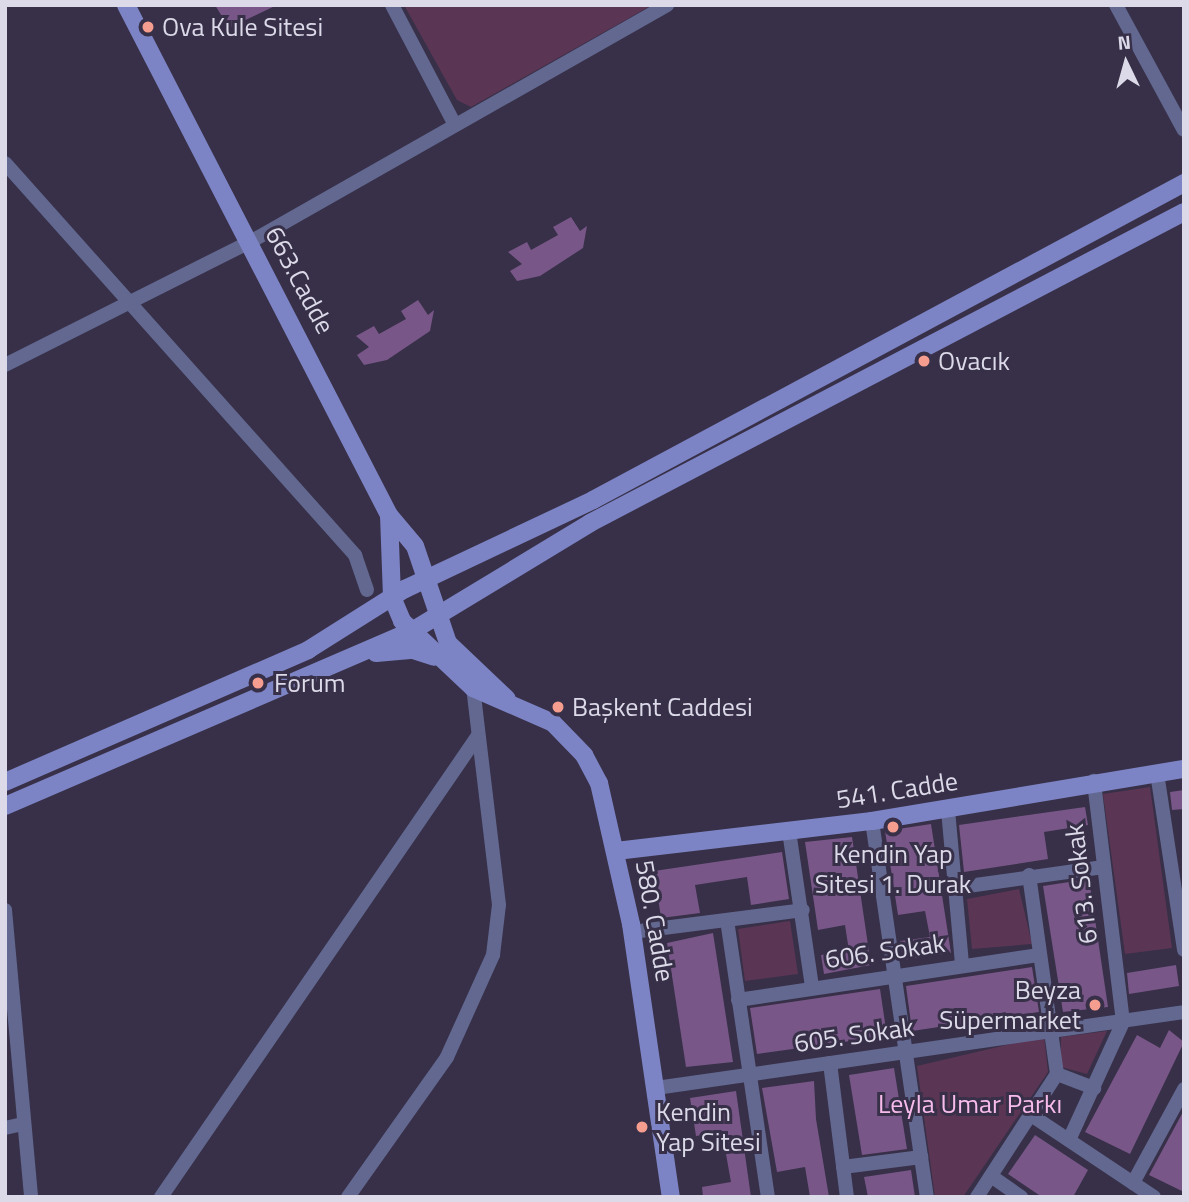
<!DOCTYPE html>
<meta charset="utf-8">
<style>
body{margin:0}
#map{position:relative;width:1189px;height:1202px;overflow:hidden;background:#373048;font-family:"Titillium Web",sans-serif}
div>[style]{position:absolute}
.green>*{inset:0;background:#5b3554}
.building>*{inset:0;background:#785687}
.street>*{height:14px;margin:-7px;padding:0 7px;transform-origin:7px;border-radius:7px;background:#636891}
.secondary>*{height:18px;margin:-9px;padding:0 9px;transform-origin:9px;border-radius:9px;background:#7d84c5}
.dots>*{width:19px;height:19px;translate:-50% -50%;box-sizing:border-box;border:4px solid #373048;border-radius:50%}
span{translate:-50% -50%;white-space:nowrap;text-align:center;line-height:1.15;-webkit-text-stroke:6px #373048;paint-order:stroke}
.poi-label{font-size:26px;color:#dcd9e8}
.left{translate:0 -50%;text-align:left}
.right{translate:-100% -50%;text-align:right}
.street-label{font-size:26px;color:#dcd9e8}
.park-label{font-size:26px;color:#f8bcec}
.frame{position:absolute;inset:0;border:7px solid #dcd9e8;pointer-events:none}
.north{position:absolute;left:1091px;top:28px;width:70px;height:70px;-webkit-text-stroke:5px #373048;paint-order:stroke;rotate:355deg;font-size:19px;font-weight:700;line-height:28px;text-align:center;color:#dcd9e8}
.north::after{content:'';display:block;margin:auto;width:24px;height:32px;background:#dcd9e8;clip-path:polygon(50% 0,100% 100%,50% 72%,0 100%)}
</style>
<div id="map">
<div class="green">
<i style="clip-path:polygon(404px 5px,652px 5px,471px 107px,457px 100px)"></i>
<i style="clip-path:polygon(1150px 787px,1172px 948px,1125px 954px,1103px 794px)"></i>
<i style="clip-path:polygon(1019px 889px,1032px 944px,972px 949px,967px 899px)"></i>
<i style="clip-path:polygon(790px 921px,798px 974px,745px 981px,738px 929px)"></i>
<i style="clip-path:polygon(1107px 1031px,1087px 1074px,1061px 1067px,1061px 1037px)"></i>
<i style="clip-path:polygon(1044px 1036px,1048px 1072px,963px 1197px,935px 1197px,917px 1066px)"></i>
</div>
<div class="building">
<i style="clip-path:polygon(215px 5px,277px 5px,229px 28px)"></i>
<i style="clip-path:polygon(571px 217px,580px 231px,587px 226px,583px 248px,540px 276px,517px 281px,510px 271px,522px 264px,508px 252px,527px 242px,531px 250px,558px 235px,553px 227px)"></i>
<i style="clip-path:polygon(418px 300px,428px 315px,434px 310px,430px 331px,387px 360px,364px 365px,357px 355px,369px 347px,356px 336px,374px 326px,379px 334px,406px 319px,401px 311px)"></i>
<i style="clip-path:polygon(1184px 790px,1184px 809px,1172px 810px,1170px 792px)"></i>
<i style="clip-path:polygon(1085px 807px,1088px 825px,1044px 832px,1048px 859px,964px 872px,959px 825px)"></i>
<i style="clip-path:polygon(931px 824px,951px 953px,903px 960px,900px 941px,930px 937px,925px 911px,898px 915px,885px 831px)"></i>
<i style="clip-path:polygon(852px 837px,871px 965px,824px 974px,821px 955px,849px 951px,845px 925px,818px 930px,805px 842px)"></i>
<i style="clip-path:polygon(782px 852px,789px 899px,751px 905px,747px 877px,695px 885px,700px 913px,661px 918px,654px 871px)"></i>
<i style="clip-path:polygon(1089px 879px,1108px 1007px,1063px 1012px,1043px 886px)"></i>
<i style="clip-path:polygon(713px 933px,733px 1062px,686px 1067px,667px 943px)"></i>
<i style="clip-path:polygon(1176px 965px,1179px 986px,1129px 994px,1127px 973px)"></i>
<i style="clip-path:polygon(1032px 967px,1039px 1012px,912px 1031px,906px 986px)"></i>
<i style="clip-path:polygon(880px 989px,887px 1036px,757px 1054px,750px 1008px)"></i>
<i style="clip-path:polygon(1169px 1030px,1184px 1042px,1130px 1154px,1085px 1132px,1137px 1035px,1160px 1048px)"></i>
<i style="clip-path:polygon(894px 1068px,907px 1149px,862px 1155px,849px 1075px)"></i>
<i style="clip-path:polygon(814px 1081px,816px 1119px,829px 1197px,810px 1197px,805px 1167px,777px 1172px,762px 1088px)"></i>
<i style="clip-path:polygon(736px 1091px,751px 1197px,703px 1197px,702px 1187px,731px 1182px,722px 1132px,696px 1136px,690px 1098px)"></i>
<i style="clip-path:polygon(1184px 1110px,1184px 1192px,1149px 1175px)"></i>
<i style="clip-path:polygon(1035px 1135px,1088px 1170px,1073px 1197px,1042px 1197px,1008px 1174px)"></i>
<i style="clip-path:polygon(911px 1170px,915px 1197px,868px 1197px,864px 1177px)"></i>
</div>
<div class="street">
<i style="left:392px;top:5px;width:133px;rotate:62.3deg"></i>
<i style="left:1116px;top:5px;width:142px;rotate:61.5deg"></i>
<i style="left:5px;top:163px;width:526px;rotate:48.24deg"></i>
<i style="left:355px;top:555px;width:37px;rotate:71deg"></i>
<i style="left:5px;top:365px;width:274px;rotate:-26.7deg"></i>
<i style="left:250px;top:242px;width:480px;rotate:-29.6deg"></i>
<i style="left:1157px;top:773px;width:179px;rotate:81.3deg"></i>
<i style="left:948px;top:810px;width:156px;rotate:84.8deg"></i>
<i style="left:872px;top:821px;width:380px;rotate:81.7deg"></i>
<i style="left:789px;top:831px;width:157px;rotate:81.6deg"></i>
<i style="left:954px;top:888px;width:151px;rotate:-8deg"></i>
<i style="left:5px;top:910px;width:288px;rotate:84.8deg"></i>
<i style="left:727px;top:920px;width:280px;rotate:81.6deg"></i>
<i style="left:632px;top:932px;width:172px;rotate:-7.3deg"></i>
<i style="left:738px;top:1000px;width:305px;rotate:-8.5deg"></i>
<i style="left:830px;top:1063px;width:135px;rotate:82.8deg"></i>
<i style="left:1057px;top:1074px;width:40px;rotate:21deg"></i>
<i style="left:656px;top:1088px;width:533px;rotate:-8.19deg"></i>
<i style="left:1031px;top:1115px;width:148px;rotate:33.7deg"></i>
<i style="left:5px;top:1128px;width:18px;rotate:-13deg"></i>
<i style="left:1069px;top:1140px;width:130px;rotate:-65.4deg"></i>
<i style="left:1123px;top:1022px;width:243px;rotate:-96.9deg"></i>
<i style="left:843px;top:1167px;width:79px;rotate:-7.3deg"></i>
<i style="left:991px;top:1176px;width:37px;rotate:35deg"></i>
<i style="left:1133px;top:1183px;width:107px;rotate:-61.5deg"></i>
<i style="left:161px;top:1197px;width:558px;rotate:-55.51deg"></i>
<i style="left:348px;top:1197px;width:171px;rotate:-54.7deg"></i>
<i style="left:447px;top:1057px;width:112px;rotate:-65.7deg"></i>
<i style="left:493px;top:955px;width:50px;rotate:-83.2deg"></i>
<i style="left:499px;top:905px;width:219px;rotate:-96.8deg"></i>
<i style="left:977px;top:1197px;width:147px;rotate:-57deg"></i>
<i style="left:1057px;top:1074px;width:201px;rotate:-98deg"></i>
</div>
<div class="secondary">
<i style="left:126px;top:5px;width:574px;rotate:62.72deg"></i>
<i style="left:389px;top:515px;width:40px;rotate:50deg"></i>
<i style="left:415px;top:546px;width:102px;rotate:71.2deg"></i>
<i style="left:448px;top:643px;width:81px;rotate:43.5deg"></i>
<i style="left:389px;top:515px;width:82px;rotate:87.9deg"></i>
<i style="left:392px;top:597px;width:26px;rotate:67deg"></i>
<i style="left:402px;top:621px;width:98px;rotate:43.3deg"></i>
<i style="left:473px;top:688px;width:87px;rotate:23.6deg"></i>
<i style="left:553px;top:723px;width:45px;rotate:45.9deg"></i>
<i style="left:584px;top:755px;width:32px;rotate:62deg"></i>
<i style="left:599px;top:783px;width:145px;rotate:77.2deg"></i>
<i style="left:631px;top:924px;width:276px;rotate:81.7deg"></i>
<i style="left:376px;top:653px;width:37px;rotate:-5deg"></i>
<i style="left:413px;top:650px;width:22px;rotate:18deg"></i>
<i style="left:5px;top:782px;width:331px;rotate:-23.5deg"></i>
<i style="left:308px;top:650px;width:115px;rotate:-32.2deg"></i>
<i style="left:405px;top:589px;width:208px;rotate:-25.3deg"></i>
<i style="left:593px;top:500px;width:671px;rotate:-28.21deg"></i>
<i style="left:5px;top:806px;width:443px;rotate:-23.3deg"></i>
<i style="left:412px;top:631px;width:208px;rotate:-31.2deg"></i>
<i style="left:590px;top:523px;width:670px;rotate:-27.64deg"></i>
<i style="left:616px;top:851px;width:258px;rotate:-6.7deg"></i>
<i style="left:872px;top:821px;width:316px;rotate:-9.5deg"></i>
</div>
<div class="dots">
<i style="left:148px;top:27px;background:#f59d8f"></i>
<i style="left:924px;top:361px;background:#f59d8f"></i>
<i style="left:258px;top:683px;background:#f59d8f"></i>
<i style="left:558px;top:707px;background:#f59d8f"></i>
<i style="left:893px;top:827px;background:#f59d8f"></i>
<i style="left:1095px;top:1005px;background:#f59d8f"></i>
<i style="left:642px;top:1127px;background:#f59d8f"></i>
</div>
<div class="poi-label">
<span class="left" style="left:162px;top:27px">Ova Kule Sitesi</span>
<span class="left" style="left:938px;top:361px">Ovacık</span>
<span class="left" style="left:274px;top:683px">Forum</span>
<span class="left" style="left:572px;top:707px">Başkent Caddesi</span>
<span style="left:893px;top:869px">Kendin Yap<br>Sitesi 1. Durak</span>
<span class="right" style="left:1081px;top:1005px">Beyza<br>Süpermarket</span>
<span class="left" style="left:656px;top:1127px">Kendin<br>Yap Sitesi</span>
</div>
<div class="street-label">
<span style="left:300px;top:280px;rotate:62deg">663.Cadde</span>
<span style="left:897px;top:790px;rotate:-9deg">541. Cadde</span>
<span style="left:1081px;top:884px;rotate:-97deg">613. Sokak</span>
<span style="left:655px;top:921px;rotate:80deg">580. Cadde</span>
<span style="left:885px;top:951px;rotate:-8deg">606. Sokak</span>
<span style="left:854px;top:1035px;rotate:-8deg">605. Sokak</span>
</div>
<div class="park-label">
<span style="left:970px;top:1104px">Leyla Umar Parkı</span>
</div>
<div class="frame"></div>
<div class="north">N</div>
</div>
